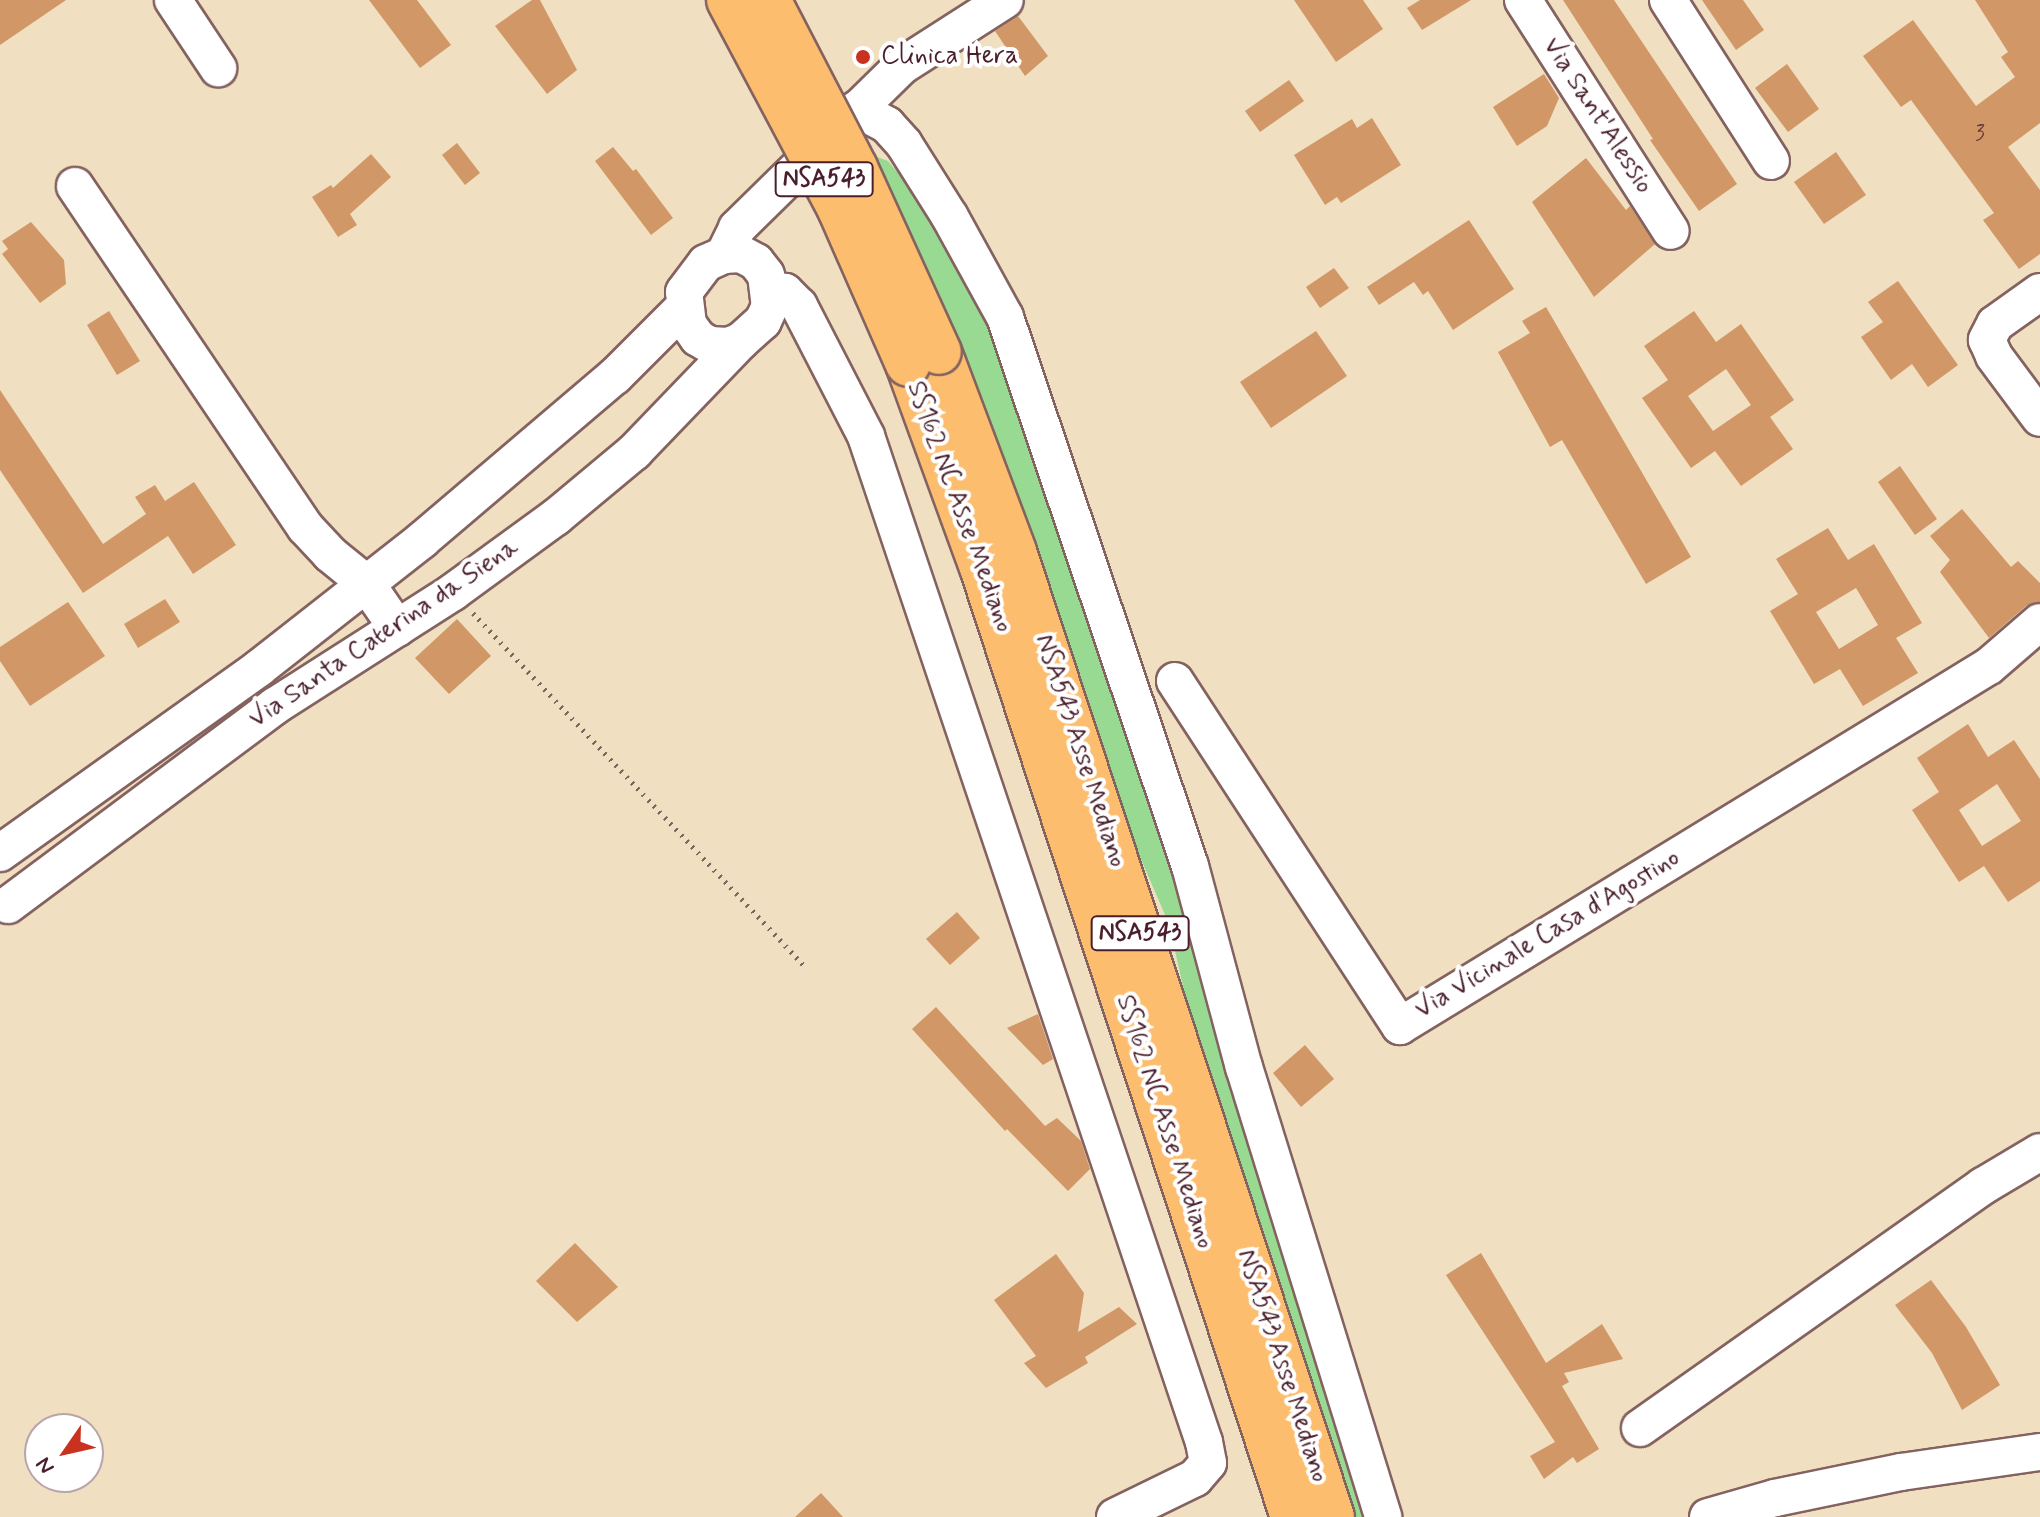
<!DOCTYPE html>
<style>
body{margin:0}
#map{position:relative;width:2040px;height:1517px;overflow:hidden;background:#f1dfc1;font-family:Mynerve,sans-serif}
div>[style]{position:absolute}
.green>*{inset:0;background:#98da91}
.building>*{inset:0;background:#d19767}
.path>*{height:5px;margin-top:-2.5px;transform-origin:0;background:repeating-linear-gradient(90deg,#846260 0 2px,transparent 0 8px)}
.roads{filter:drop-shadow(2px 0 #846260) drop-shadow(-2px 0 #846260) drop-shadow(0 2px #846260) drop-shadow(0 -2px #846260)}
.minor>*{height:36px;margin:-18px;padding:0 18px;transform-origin:18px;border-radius:18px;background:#fff}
.highway>*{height:44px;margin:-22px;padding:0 22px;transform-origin:22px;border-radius:22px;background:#fcbd6f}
.bridges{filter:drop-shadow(2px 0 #846260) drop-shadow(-2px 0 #846260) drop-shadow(0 2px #846260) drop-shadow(0 -2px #846260)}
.highway-bridge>*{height:44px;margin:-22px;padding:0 22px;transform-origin:22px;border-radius:22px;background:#fcbd6f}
.dots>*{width:22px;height:22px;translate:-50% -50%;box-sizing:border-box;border:4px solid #fff;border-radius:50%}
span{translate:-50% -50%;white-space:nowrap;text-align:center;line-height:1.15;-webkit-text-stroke:8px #fff;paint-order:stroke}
.number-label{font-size:22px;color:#6c3d3a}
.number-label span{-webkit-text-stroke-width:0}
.shield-label span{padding:2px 6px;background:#fff;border:2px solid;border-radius:6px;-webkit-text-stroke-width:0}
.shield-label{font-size:24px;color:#4a1f2b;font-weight:700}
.poi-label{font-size:26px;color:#4a1f2b}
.left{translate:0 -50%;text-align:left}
.street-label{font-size:26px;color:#4a1f2b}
.north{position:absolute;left:24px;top:1413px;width:80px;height:80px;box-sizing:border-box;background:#fff;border:2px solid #b7a5aa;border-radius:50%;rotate:236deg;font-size:22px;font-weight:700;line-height:32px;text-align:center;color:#4a1f2b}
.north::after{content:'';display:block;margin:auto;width:28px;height:36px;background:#c8321e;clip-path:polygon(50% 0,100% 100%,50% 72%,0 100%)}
</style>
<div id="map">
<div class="green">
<i style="clip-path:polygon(872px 155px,888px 161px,914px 192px,993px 325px,1092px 605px,1375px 1517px,1347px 1517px,1196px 1044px,1169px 924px,1130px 834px,1054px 603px,979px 397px,937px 293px)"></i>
</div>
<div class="building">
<i style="clip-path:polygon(0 0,66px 0,0 45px)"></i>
<i style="clip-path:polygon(369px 0,417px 0,451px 45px,420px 68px)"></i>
<i style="clip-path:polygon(532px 0,540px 0,577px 70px,547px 94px,495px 26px)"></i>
<i style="clip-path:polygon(1294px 0,1363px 0,1383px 29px,1336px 62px)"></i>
<i style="clip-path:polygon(1420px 0,1471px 0,1422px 30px,1407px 8px)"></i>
<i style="clip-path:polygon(1563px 0,1614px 0,1737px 184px,1699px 211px,1650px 140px,1653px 139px)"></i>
<i style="clip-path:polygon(1702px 0,1743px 0,1764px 30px,1736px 50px)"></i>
<i style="clip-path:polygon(1975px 0,2040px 0,2040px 123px,2008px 147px,2040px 190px,2040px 254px,2019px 269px,1983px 220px,1994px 213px,1911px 100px,1901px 107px,1863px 56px,1913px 20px,1976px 106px,2015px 77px,2001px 57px,2008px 52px)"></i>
<i style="clip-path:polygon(1018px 16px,1048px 56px,1025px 76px,995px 31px)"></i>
<i style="clip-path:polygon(1787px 64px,1819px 109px,1788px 132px,1755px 88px)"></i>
<i style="clip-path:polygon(1544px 74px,1559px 98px,1547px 126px,1517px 146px,1493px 107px)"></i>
<i style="clip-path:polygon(1289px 80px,1304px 101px,1260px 132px,1245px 111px)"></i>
<i style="clip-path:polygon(1372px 118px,1401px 165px,1341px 203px,1337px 197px,1325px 205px,1294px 155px,1352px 119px,1357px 128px)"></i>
<i style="clip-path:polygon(457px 143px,480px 173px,465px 185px,442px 155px)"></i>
<i style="clip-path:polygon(613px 147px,633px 171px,636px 169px,673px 218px,651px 235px,595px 161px)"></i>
<i style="clip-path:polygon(1836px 152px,1866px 195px,1824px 224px,1794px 182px)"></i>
<i style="clip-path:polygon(371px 154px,391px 177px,350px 214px,357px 225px,338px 237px,312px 197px,331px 185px,333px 188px)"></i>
<i style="clip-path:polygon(1586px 158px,1626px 210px,1630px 206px,1655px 244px,1594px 297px,1532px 202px)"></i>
<i style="clip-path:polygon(1469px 220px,1514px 289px,1453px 330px,1428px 291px,1423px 295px,1414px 282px,1379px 305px,1367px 287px)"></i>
<i style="clip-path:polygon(31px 222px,64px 260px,66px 284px,40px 303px,2px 254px,8px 249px,2px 241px)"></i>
<i style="clip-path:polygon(1334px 268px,1349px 288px,1320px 308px,1306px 287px)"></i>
<i style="clip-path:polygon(1898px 281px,1958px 365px,1928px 387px,1912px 364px,1891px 380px,1861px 337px,1883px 322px,1868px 302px)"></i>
<i style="clip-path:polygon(1546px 307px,1691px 557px,1646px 584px,1562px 440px,1550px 447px,1498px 352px,1530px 333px,1522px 321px)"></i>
<i style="clip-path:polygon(109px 311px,140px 361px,117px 375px,87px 325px)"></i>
<i style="clip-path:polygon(evenodd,1694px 311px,1716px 342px,1741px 324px,1794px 400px,1770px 417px,1793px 449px,1741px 486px,1715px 451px,1691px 468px,1642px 398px,1668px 380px,1644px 346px,1694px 311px,1726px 369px,1751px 405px,1713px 431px,1688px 396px,1726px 369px)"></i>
<i style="clip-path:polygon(1316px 331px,1347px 376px,1271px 428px,1240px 382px)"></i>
<i style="clip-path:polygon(0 390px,103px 544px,146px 514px,135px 497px,155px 485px,165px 501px,194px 482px,236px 545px,193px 574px,168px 536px,83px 593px,0 470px)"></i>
<i style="clip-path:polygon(1900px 466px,1937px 519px,1915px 535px,1878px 482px)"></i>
<i style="clip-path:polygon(1962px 509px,2011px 567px,2018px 561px,2040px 583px,2040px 602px,2026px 606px,1989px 638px,1940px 572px,1950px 560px,1930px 536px)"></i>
<i style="clip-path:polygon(evenodd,1828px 528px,1848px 560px,1874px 544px,1922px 623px,1896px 638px,1918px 673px,1863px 706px,1840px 669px,1814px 684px,1770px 611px,1798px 594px,1776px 559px,1828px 528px,1856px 588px,1878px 625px,1839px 649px,1816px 612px,1856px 588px)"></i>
<i style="clip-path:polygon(165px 599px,180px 622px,138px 648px,124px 624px)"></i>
<i style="clip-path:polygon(68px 602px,105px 656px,30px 706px,0 661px,0 647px)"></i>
<i style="clip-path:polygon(457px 619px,491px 656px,449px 694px,415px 658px)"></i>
<i style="clip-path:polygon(evenodd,1968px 724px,1988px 757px,2014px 740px,2040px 779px,2040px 881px,2008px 902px,1984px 866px,1959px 882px,1912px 810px,1939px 792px,1917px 758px,1968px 724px,1997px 784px,2021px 821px,1982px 846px,1959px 810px,1997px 784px)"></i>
<i style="clip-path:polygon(957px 912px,980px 938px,950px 965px,926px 939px)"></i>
<i style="clip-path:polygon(936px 1007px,1045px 1126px,1057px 1118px,1081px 1141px,1090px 1169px,1068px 1191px,1007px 1129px,1005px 1131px,912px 1029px)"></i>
<i style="clip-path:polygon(1038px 1014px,1053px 1059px,1043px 1065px,1007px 1028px)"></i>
<i style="clip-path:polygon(1305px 1045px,1334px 1079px,1301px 1107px,1273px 1073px)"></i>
<i style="clip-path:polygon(575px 1243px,618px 1287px,577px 1322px,536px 1281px)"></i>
<i style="clip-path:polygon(1481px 1253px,1546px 1363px,1602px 1324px,1623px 1359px,1564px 1373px,1569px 1382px,1562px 1386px,1599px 1449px,1577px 1463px,1573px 1457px,1544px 1479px,1530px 1456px,1555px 1442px,1446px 1275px)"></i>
<i style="clip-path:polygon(1056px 1254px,1084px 1293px,1078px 1332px,1119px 1307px,1137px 1324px,1085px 1357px,1088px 1363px,1046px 1388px,1024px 1363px,1036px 1356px,994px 1300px)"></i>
<i style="clip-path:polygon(1931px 1280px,1966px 1327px,2000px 1385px,1962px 1410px,1932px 1353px,1895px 1305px)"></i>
<i style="clip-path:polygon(821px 1493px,843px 1517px,795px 1517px)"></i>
</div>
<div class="path">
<i style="left:473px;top:613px;width:487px;rotate:46.8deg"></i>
</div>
<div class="roads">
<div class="minor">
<i style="left:173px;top:0;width:82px;rotate:56.5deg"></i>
<i style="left:1523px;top:0;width:274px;rotate:57.4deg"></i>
<i style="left:1668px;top:0;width:191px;rotate:57.4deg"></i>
<i style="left:857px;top:109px;width:34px;rotate:28deg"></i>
<i style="left:887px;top:125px;width:25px;rotate:48deg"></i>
<i style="left:904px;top:144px;width:86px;rotate:57.8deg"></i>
<i style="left:950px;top:217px;width:114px;rotate:61.2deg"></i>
<i style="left:1005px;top:317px;width:579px;rotate:71.38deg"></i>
<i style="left:1190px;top:866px;width:208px;rotate:75deg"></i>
<i style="left:1244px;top:1067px;width:471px;rotate:72.8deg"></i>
<i style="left:75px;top:186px;width:411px;rotate:56deg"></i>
<i style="left:305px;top:527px;width:37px;rotate:47deg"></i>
<i style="left:330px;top:554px;width:46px;rotate:38.9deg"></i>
<i style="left:366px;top:583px;width:55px;rotate:55.4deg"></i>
<i style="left:741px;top:254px;width:17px;rotate:28deg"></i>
<i style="left:756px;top:262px;width:16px;rotate:52deg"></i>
<i style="left:766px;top:275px;width:31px;rotate:83deg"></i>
<i style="left:770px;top:306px;width:17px;rotate:115deg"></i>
<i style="left:763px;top:321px;width:30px;rotate:138deg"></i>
<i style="left:741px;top:341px;width:14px;rotate:159deg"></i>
<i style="left:728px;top:346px;width:18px;rotate:-177deg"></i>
<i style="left:710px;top:345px;width:14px;rotate:-150deg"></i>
<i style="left:698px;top:338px;width:17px;rotate:-126deg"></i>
<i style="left:688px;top:324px;width:32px;rotate:-97deg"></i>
<i style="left:684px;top:292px;width:36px;rotate:-53deg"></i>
<i style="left:706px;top:263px;width:20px;rotate:-24deg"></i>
<i style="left:724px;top:255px;width:17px;rotate:-3deg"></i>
<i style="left:724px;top:255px;width:30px;rotate:-64deg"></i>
<i style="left:737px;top:228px;width:231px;rotate:-44.5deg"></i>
<i style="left:902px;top:66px;width:122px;rotate:-32.7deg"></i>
<i style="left:771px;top:290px;width:14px;rotate:8deg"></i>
<i style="left:785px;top:292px;width:20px;rotate:45deg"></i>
<i style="left:799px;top:306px;width:146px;rotate:62.7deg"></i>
<i style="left:866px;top:436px;width:1061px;rotate:71.43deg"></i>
<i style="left:1204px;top:1442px;width:21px;rotate:79deg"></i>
<i style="left:1208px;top:1463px;width:20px;rotate:131deg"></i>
<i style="left:1195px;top:1478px;width:89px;rotate:154deg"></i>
<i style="left:2040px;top:292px;width:55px;rotate:144.6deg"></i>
<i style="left:1995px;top:324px;width:18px;rotate:117deg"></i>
<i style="left:1987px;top:340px;width:17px;rotate:66deg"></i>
<i style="left:1994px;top:356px;width:77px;rotate:53.4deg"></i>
<i style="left:1175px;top:681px;width:412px;rotate:56.9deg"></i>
<i style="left:1400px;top:1026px;width:690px;rotate:-31.43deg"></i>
<i style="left:1989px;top:666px;width:67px;rotate:-40.8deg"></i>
<i style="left:0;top:853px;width:318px;rotate:-35.5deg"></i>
<i style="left:259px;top:668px;width:207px;rotate:-38.1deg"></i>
<i style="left:422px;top:540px;width:253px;rotate:-40.4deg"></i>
<i style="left:615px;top:376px;width:98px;rotate:-45deg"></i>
<i style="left:8px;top:905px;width:333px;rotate:-36.7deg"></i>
<i style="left:275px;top:706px;width:211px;rotate:-32.6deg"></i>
<i style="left:453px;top:592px;width:127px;rotate:-36.1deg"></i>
<i style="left:556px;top:517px;width:102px;rotate:-39.8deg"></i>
<i style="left:634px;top:452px;width:154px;rotate:-46.1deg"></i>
<i style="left:1640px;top:1428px;width:420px;rotate:-35.2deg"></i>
<i style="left:1983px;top:1186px;width:66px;rotate:-30.8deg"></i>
<i style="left:1708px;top:1517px;width:70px;rotate:-15.8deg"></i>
<i style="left:1775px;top:1498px;width:129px;rotate:-11.7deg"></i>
<i style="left:1901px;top:1472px;width:140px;rotate:-8.2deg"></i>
</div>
<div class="highway">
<i style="left:939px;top:352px;width:214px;rotate:69.4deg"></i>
<i style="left:1014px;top:552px;width:1016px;rotate:71.76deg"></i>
<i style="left:908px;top:364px;width:216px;rotate:70deg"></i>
<i style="left:982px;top:567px;width:1000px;rotate:71.87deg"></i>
</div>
</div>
<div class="bridges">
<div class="highway-bridge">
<i style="left:729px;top:0;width:237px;rotate:62deg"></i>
<i style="left:840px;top:209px;width:169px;rotate:66.3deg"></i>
<i style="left:768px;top:0;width:189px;rotate:62.6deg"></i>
<i style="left:855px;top:168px;width:202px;rotate:65.5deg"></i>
</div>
</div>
<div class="dots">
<i style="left:863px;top:57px;background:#c8321e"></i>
</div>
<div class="number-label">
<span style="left:1980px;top:135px">3</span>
</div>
<div class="shield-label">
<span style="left:824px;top:179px">NSA543</span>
<span style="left:1140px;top:933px">NSA543</span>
</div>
<div class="poi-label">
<span class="left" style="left:881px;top:57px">Clinica Hera</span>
</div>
<div class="street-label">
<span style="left:1597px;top:116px;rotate:57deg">Via Sant'Alessio</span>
<span style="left:959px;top:507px;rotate:70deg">SS162 NC Asse Mediano</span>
<span style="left:384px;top:634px;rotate:-34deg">Via Santa Caterina da Siena</span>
<span style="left:1080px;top:751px;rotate:72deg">NSA543 Asse Mediano</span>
<span style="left:1548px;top:935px;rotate:-31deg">Via Vicinale Casa d'Agostino</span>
<span style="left:1164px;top:1122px;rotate:72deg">SS162 NC Asse Mediano</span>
<span style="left:1282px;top:1366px;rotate:72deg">NSA543 Asse Mediano</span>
</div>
<div class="north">N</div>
</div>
